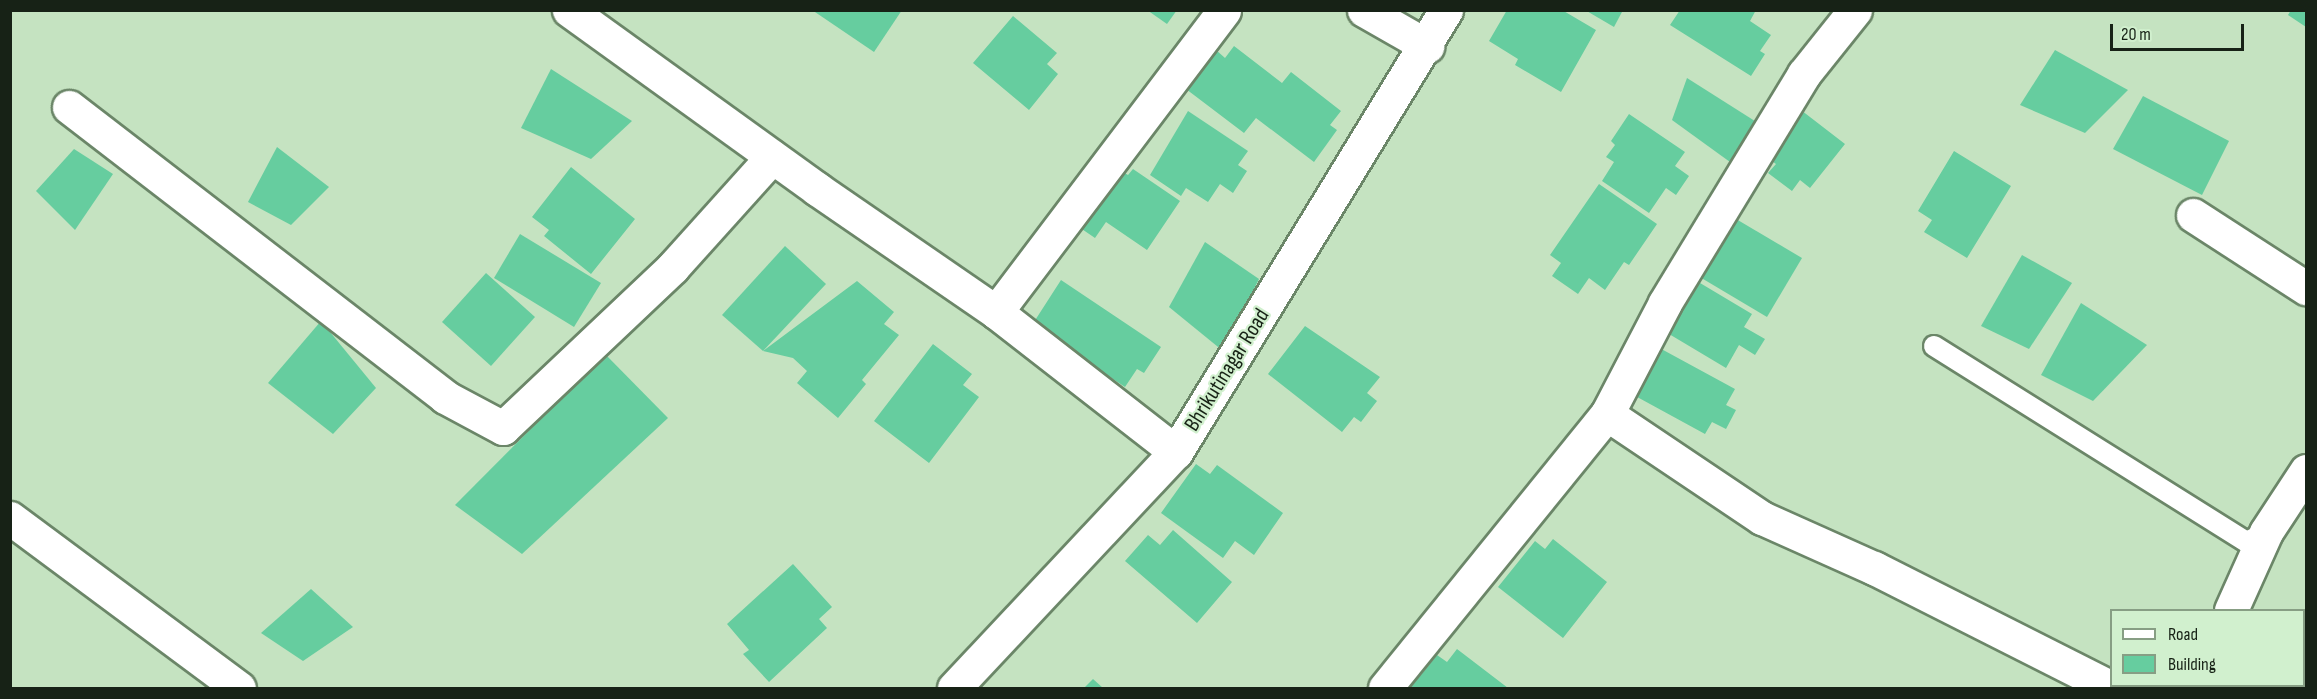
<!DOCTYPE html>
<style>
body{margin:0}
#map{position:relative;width:2317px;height:699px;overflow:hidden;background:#c5e3c1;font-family:"Sofia Sans Condensed",sans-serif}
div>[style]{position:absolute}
.building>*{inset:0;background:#66cd9f}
.roads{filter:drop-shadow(2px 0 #6b8668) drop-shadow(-2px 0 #6b8668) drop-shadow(0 2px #6b8668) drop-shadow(0 -2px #6b8668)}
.service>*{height:20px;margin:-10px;padding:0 10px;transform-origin:10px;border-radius:10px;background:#fff}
.minor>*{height:33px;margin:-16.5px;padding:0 16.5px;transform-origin:16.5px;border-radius:16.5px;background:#fff}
.tertiary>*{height:33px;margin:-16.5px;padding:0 16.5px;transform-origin:16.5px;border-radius:16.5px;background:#fff}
span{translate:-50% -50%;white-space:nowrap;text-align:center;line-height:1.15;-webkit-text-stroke:4.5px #d1f0ce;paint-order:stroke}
.street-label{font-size:22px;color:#172216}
.frame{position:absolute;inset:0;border:12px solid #172216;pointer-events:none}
.legend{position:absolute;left:2110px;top:609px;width:195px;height:78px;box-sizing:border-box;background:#d1f0ce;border:2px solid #879e84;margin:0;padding:8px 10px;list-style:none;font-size:18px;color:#172216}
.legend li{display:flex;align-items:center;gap:12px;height:30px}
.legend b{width:30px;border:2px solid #879e84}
.scale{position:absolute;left:2110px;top:24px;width:134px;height:27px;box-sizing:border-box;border:3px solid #172216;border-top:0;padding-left:8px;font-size:18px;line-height:21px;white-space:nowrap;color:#172216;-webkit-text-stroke:4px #d1f0ce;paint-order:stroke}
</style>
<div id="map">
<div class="building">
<i style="clip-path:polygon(812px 10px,902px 10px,874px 52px)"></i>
<i style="clip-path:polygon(1147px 10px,1177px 10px,1167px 24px)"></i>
<i style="clip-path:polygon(1507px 10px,1562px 10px,1596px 30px,1561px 92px,1515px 65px,1518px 59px,1489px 41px)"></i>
<i style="clip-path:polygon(1585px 10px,1623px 10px,1614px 27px)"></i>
<i style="clip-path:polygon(1680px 10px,1756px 10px,1750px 21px,1771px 35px,1760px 51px,1765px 54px,1751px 76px,1670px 25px)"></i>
<i style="clip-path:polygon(2291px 10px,2306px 10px,2306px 27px,2288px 15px)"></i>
<i style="clip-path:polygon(1013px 16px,1057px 53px,1047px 64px,1058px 74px,1029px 110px,973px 63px)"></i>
<i style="clip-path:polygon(1234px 46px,1282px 83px,1291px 72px,1341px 111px,1330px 125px,1337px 130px,1314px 162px,1256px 118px,1244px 133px,1186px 89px,1216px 50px,1225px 58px)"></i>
<i style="clip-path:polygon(2055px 50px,2128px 90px,2085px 133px,2020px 105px)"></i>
<i style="clip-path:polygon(551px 69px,632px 121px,591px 159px,521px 128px)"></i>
<i style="clip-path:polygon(1687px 78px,1758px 123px,1730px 162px,1672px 120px)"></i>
<i style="clip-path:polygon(2143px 96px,2229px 141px,2202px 195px,2113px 149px)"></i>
<i style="clip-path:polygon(1797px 107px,1845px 144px,1810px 188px,1800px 180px,1792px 191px,1768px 173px,1776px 164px,1761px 153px)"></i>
<i style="clip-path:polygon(1188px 111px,1248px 151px,1238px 165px,1247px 171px,1233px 193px,1220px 184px,1208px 202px,1186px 188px,1181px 196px,1150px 175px)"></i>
<i style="clip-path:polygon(1629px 114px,1685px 152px,1675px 166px,1689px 176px,1676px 195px,1666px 188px,1649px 213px,1602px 181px,1614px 162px,1606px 157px,1615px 145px,1611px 141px)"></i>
<i style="clip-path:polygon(277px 147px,329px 187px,291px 225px,248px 202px)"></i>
<i style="clip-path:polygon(74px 149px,113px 174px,75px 230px,36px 191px)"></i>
<i style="clip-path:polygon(1954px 151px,2011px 186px,1967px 258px,1924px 232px,1932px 220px,1918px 211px)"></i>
<i style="clip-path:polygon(571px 167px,635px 219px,591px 274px,544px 236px,549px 230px,532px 217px)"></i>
<i style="clip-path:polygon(1118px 169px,1128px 175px,1133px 169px,1180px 201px,1147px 250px,1106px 222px,1095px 238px,1073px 223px)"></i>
<i style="clip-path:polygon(1599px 184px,1657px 224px,1629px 265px,1624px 262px,1605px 290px,1589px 278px,1578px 294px,1552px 276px,1561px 263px,1550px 255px)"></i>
<i style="clip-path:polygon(1731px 216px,1802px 258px,1767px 317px,1693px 273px)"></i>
<i style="clip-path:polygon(520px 234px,601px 283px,574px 327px,494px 278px)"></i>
<i style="clip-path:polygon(1205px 242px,1259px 279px,1223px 351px,1169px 307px)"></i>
<i style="clip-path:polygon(785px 246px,826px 284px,763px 351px,722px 315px)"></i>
<i style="clip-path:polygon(2022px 255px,2072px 283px,2029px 349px,1981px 326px)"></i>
<i style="clip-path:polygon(486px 273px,535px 317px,491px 366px,442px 322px)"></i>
<i style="clip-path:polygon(1061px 280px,1161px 347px,1144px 373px,1137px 369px,1125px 387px,1032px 325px)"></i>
<i style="clip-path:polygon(1695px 280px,1752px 314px,1744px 327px,1765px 339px,1755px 355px,1739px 345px,1726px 368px,1664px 331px)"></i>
<i style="clip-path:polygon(857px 281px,894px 312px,884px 324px,899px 335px,862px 380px,866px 384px,838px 418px,797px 383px,807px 371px,793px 358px,763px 351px)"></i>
<i style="clip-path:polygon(2081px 303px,2147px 345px,2093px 401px,2041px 375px)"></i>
<i style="clip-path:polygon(321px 321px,376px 388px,333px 434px,268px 383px)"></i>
<i style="clip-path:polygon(1305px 326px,1380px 377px,1367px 393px,1377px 401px,1361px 422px,1354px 417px,1342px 432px,1268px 374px)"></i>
<i style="clip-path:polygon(933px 344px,972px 374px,963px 385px,979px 397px,929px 463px,874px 421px)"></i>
<i style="clip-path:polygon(1654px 345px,1735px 389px,1726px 405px,1736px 410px,1726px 429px,1712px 422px,1705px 434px,1628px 392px)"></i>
<i style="clip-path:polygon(605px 354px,668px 418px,522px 554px,455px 505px)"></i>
<i style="clip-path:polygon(1196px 464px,1210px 474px,1217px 465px,1283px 513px,1254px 555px,1235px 541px,1223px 558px,1161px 513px)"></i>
<i style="clip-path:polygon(1173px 530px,1232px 582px,1197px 623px,1125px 561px,1148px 535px,1160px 545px)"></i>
<i style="clip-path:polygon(1553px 539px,1607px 582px,1563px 638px,1498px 587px,1535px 541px,1545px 549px)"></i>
<i style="clip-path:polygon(793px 564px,832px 607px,819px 619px,827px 628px,769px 682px,743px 654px,749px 650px,727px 624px)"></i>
<i style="clip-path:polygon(311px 589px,353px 627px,303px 661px,261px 633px)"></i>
<i style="clip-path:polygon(1457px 649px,1508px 688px,1410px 688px,1437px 655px,1447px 662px)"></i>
<i style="clip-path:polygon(1093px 679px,1103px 688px,1084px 688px)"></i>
</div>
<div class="roads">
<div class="service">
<i style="left:1934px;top:346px;width:369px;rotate:32.1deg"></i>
<i style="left:2247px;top:542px;width:21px;rotate:-28deg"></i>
</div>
<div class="minor">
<i style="left:569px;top:10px;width:306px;rotate:35.8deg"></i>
<i style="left:817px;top:189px;width:217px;rotate:34.5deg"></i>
<i style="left:996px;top:312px;width:228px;rotate:37.9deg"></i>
<i style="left:1364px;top:10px;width:73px;rotate:29.7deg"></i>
<i style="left:1855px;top:10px;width:82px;rotate:128.6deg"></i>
<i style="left:1804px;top:74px;width:268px;rotate:121.3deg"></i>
<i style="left:1665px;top:303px;width:125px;rotate:117.6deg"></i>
<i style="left:1607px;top:414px;width:187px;rotate:33.9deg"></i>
<i style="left:1762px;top:518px;width:123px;rotate:24.1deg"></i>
<i style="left:1874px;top:568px;width:267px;rotate:26.8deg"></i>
<i style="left:69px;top:107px;width:475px;rotate:37.6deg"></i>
<i style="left:445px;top:397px;width:66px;rotate:28.1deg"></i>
<i style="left:503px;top:428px;width:234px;rotate:-43.4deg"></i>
<i style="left:673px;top:267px;width:148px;rotate:-48deg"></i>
<i style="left:996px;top:312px;width:378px;rotate:-52.9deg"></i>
<i style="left:10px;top:518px;width:285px;rotate:36.6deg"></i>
<i style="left:2231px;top:610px;width:85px;rotate:-65.8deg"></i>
<i style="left:2266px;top:532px;width:73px;rotate:-56.7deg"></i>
<i style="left:1385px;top:688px;width:353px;rotate:-51deg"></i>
<i style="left:2195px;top:688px;width:3px;rotate:-45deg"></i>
</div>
<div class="tertiary">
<i style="left:2193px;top:215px;width:135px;rotate:32.9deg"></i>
<i style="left:954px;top:688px;width:324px;rotate:-46.8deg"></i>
<i style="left:1176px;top:452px;width:518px;rotate:-58.58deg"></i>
</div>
</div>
<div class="street-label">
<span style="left:1227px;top:370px;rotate:-58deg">Bhrikutinagar Road</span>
</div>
<div class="frame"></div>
<ul class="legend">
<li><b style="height:8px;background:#fff"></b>Road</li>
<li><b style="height:16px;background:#66cd9f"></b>Building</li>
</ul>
<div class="scale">20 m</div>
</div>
